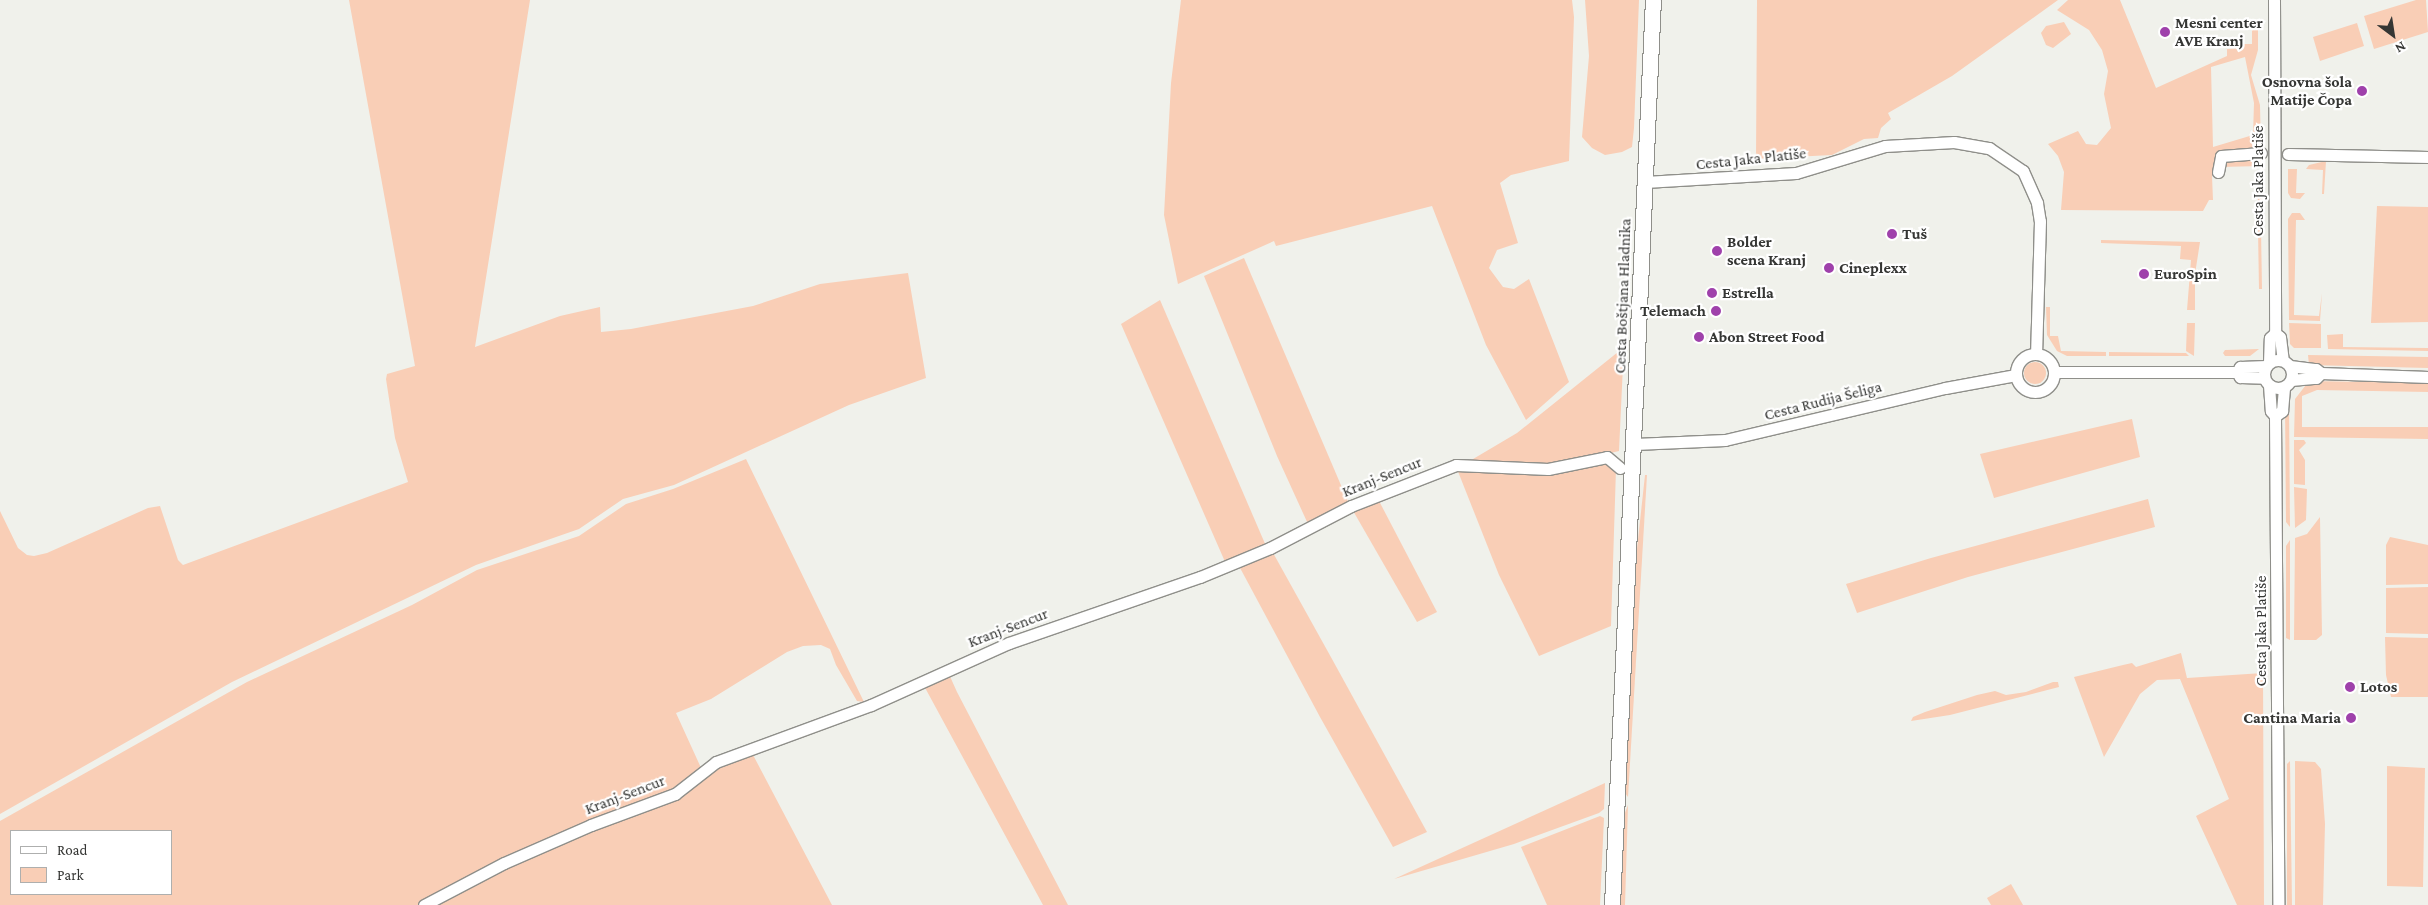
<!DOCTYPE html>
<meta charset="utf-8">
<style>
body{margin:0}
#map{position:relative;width:2428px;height:905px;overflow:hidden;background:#f0f1eb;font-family:"Crimson Pro",serif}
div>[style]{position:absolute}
.green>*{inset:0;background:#f9ceb6}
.round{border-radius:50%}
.roads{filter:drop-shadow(1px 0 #8f8f8a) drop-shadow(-1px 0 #8f8f8a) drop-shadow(0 1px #8f8f8a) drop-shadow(0 -1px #8f8f8a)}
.minor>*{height:11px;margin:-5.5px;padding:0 5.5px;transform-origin:5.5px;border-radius:5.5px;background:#fff}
.minor>.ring{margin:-5.5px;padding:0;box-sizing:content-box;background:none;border:11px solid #fff;border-radius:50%}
.major>*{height:15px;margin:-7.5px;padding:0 7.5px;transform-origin:7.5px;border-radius:7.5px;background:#fff}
.dots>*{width:14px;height:14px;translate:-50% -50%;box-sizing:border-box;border:2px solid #fff;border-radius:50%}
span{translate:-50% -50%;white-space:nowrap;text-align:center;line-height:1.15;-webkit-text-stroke:4.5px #fff;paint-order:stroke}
.poi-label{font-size:16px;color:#353634;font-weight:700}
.left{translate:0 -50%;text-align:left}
.right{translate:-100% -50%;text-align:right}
.street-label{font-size:16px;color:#353634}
.legend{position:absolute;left:10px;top:830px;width:162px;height:65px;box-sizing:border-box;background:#fff;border:1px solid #aeafae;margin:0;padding:6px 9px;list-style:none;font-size:15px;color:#353634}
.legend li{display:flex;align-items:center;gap:10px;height:25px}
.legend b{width:25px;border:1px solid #aeafae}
.north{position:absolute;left:2368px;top:10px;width:50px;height:50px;-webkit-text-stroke:4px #fff;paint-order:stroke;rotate:149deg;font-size:14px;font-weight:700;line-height:20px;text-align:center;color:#353634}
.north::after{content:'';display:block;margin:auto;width:18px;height:22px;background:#353634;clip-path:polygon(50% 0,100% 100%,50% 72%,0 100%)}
</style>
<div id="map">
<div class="green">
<i style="clip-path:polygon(349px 0,530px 0,475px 347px,560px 316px,600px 307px,601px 332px,631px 329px,753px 306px,820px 284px,908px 273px,926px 378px,849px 405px,674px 485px,623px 499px,579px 529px,476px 565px,232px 682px,0 814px,0 511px,18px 548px,27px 555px,34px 556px,47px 553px,148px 508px,160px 506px,178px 560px,183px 565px,408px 482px,395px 438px,386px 379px,387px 374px,415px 366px)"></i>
<i style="clip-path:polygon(1181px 0,1572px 0,1574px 17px,1569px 161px,1511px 175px,1500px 183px,1518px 243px,1497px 250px,1489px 268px,1503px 287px,1514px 289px,1529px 279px,1569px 382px,1526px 420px,1486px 345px,1432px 206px,1276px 246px,1274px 241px,1178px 284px,1164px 215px,1171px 83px)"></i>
<i style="clip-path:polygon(1585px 0,1639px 0,1634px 128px,1632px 147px,1622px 152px,1605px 155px,1592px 148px,1582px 137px,1589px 56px)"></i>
<i style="clip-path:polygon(1757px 0,2058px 0,1952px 76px,1888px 113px,1891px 119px,1881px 128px,1878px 138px,1864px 139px,1832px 155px,1756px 159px)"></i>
<i style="clip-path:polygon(evenodd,2068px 0,2120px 0,2156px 88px,2227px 56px,2227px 49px,2244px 48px,2244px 44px,2252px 44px,2252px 28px,2245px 25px,2255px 24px,2258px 28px,2258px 50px,2251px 75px,2260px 105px,2261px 149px,2227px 149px,2217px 155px,2212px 176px,2213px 200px,2209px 200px,2203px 211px,2061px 210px,2064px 172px,2058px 156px,2048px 144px,2078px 131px,2086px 144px,2097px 145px,2111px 128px,2104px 94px,2108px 71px,2102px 50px,2089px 30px,2057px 10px,2068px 0,2245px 57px,2254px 103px,2253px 135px,2213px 147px,2211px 67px,2245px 57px)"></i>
<i style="clip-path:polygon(2416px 0,2426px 0,2428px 32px,2374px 49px,2364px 16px)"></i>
<i style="clip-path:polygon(2064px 22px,2071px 34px,2053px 48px,2046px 45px,2041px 33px,2046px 26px)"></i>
<i style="clip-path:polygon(2357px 23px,2364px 46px,2320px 61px,2313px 37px)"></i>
<i style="clip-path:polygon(2261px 157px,2261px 166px,2220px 167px,2221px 162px)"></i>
<i style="clip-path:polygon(2326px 161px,2324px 194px,2322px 194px,2323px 170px,2306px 169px,2309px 165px)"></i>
<i style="clip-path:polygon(2288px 169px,2297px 169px,2296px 193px,2305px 193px,2300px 199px,2291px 198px,2288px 193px)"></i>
<i style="clip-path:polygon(2258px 171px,2261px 171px,2262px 225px,2258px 225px)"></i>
<i style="clip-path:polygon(2377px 206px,2428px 207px,2428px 322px,2371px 323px)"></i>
<i style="clip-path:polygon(2292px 213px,2300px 213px,2305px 220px,2296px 220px,2294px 315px,2319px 316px,2322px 293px,2320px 321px,2289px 320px,2288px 219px)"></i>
<i style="clip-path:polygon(2258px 229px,2261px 229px,2262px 289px,2259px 289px)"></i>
<i style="clip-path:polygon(2101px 240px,2200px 242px,2195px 274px,2195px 310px,2187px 310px,2191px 260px,2180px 259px,2181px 246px,2101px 243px)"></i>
<i style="clip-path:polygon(1244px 258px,1349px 504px,1308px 524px,1277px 456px,1204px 276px)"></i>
<i style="clip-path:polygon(1160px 300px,1266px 546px,1226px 564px,1121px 324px)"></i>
<i style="clip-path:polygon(2046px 307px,2050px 307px,2050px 336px,2058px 336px,2061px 351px,2106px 352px,2106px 356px,2067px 356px,2057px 351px,2047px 335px)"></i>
<i style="clip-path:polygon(2187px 323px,2195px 323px,2194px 356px,2186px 351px)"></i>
<i style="clip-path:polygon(2289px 323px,2321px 324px,2321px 348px,2294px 348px,2290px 344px)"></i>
<i style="clip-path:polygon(2343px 334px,2343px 347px,2428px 348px,2428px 351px,2328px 349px,2327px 335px)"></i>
<i style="clip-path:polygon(2259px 349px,2250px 356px,2225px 356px,2223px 353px,2225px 350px)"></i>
<i style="clip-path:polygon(1618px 352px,1623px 365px,1619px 451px,1561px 465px,1468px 462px,1517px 433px)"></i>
<i style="clip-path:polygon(2109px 352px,2186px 353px,2189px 356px,2109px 356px)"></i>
<i style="clip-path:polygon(2308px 355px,2428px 357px,2428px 368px,2309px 365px)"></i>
<i class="round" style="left:2024px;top:362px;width:22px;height:22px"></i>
<i style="clip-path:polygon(2309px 381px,2428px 383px,2428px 392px,2317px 390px,2302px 396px,2302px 427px,2428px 427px,2428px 439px,2294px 437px,2295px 399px)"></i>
<i style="clip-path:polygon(2285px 404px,2289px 404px,2290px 527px,2286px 522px)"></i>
<i style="clip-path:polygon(2132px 419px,2140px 457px,1994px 498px,1980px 454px)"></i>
<i style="clip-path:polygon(2294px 440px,2304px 440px,2306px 443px,2299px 450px,2305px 460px,2305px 485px,2294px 484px)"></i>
<i style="clip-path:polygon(evenodd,746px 459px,864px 702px,857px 701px,836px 665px,830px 649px,821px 645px,803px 646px,787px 652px,711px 699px,676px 713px,702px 770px,709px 773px,752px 753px,832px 905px,0 905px,0 821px,247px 682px,412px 605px,477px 570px,579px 536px,626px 504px,673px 489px,746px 459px,11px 831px,171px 831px,171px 894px,11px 894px,11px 831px)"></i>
<i style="clip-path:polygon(1606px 460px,1616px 469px,1611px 626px,1539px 656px,1499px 575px,1457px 469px)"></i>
<i style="clip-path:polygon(1645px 475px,1647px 475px,1628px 797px,1625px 793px,1633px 586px)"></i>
<i style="clip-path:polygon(2294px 487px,2307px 489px,2306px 520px,2295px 528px)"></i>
<i style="clip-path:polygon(1378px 499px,1437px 612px,1417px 622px,1352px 509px)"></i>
<i style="clip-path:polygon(2148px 499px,2155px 527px,1968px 577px,1857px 613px,1846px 584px,1931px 558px)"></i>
<i style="clip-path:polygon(2320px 517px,2322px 635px,2316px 640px,2294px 640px,2295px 538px,2307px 534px)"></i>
<i style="clip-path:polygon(2390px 537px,2428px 545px,2428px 584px,2386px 585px,2386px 545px)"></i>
<i style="clip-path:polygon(2290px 540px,2290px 640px,2286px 638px,2286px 546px)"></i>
<i style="clip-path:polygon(1272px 551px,1332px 659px,1427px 832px,1393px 847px,1320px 717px,1239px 566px)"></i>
<i style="clip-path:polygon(2428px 587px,2428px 634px,2386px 633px,2386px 588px)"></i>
<i style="clip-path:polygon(2385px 637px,2428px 638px,2428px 697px,2391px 697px,2386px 675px)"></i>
<i style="clip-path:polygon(2181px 653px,2187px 678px,2263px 673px,2264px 905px,2237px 905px,2196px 816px,2229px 799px,2180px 679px,2157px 680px,2140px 694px,2104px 757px,2074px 677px,2123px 665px,2132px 663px,2136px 667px)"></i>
<i style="clip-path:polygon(948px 672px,957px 692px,1068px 905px,1043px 905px,923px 684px)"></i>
<i style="clip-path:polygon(2053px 682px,2058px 682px,2059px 687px,1950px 715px,1911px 721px,1913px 717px,1925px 712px,1977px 695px,1995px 691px,2006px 695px,2026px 692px)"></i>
<i style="clip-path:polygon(2290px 761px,2292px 905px,2287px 905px,2287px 764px)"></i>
<i style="clip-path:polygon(2295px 761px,2315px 762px,2321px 769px,2325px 824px,2323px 905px,2295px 905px)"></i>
<i style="clip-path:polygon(2387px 766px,2425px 768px,2423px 887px,2387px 886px)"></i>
<i style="clip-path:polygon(1605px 783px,1604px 809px,1599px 813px,1514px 844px,1394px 879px)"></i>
<i style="clip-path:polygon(1628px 805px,1625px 905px,1620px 905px,1623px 818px)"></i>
<i style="clip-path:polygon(1600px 816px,1604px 818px,1600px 905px,1547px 905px,1521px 847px)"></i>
<i style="clip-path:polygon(2011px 884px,2023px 905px,1991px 905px,1987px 898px)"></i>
</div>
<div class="roads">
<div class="minor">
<i style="left:2274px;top:0;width:333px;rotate:89.8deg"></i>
<i style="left:2275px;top:333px;width:6px;rotate:39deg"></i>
<i style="left:2280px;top:337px;width:23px;rotate:83deg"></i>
<i style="left:2288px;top:154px;width:140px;rotate:1.2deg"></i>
<i style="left:2218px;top:172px;width:16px;rotate:-79deg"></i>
<i style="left:2221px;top:156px;width:40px;rotate:-4.3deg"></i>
<i style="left:1645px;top:182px;width:151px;rotate:-3.4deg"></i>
<i style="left:1796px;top:173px;width:93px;rotate:-16.9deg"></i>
<i style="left:1885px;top:146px;width:69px;rotate:-3.3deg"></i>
<i style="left:1954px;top:142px;width:36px;rotate:10deg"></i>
<i style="left:1989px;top:148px;width:41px;rotate:34.1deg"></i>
<i style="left:2023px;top:171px;width:35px;rotate:66deg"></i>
<i style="left:2037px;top:203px;width:18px;rotate:81deg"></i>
<i style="left:2040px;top:221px;width:133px;rotate:91.7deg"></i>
<i class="ring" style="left:2016px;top:354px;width:27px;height:27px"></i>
<i class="ring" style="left:2264px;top:360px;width:17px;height:17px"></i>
<i style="left:2269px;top:362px;width:24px;rotate:-88deg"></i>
<i style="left:2270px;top:338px;width:7px;rotate:-45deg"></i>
<i style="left:2290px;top:366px;width:26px;rotate:7deg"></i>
<i style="left:2316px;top:369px;width:6px;rotate:39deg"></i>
<i style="left:2054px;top:372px;width:183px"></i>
<i style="left:2237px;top:372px;width:6px;rotate:-59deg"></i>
<i style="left:2240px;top:367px;width:26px;rotate:-2deg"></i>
<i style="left:2237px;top:372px;width:6px;rotate:59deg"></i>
<i style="left:2240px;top:377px;width:24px;rotate:2deg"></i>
<i style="left:2291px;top:380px;width:25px;rotate:-5deg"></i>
<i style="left:2316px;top:378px;width:7px;rotate:-45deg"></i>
<i style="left:2321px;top:373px;width:107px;rotate:2.1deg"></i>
<i style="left:2269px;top:385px;width:26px;rotate:86deg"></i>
<i style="left:2271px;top:411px;width:6px;rotate:51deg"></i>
<i style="left:2275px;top:416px;width:489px;rotate:89.6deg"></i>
<i style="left:2275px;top:416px;width:9px;rotate:-36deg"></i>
<i style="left:2282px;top:411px;width:24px;rotate:-85deg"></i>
<i style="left:1635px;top:444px;width:90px;rotate:-2.5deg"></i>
<i style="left:1725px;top:440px;width:226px;rotate:-13.3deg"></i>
<i style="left:1945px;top:388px;width:72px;rotate:-10.4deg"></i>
<i style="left:424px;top:905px;width:90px;rotate:-27.7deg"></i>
<i style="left:504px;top:863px;width:95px;rotate:-23.6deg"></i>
<i style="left:591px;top:825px;width:90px;rotate:-20.3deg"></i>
<i style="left:675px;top:794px;width:52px;rotate:-38deg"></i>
<i style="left:716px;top:762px;width:165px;rotate:-20.2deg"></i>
<i style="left:871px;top:705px;width:151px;rotate:-24.2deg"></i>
<i style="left:1009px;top:643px;width:202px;rotate:-19.1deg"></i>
<i style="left:1200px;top:577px;width:76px;rotate:-22.5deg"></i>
<i style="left:1270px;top:548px;width:91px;rotate:-27.4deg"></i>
<i style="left:1351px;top:506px;width:113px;rotate:-21.3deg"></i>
<i style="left:1456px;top:465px;width:92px;rotate:2.5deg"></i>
<i style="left:1548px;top:469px;width:60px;rotate:-11.5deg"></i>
<i style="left:1607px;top:457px;width:17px;rotate:40deg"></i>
</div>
<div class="major">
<i style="left:1612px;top:905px;width:906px;rotate:-87.41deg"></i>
</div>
</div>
<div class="dots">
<i style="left:2165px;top:32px;background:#9f41ab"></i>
<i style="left:2362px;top:91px;background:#9f41ab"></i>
<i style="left:1892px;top:234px;background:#9f41ab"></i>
<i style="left:1717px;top:251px;background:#9f41ab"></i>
<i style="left:1829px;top:268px;background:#9f41ab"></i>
<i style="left:2144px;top:274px;background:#9f41ab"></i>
<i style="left:1712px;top:293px;background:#9f41ab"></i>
<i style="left:1716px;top:311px;background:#9f41ab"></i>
<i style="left:1699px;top:337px;background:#9f41ab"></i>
<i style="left:2350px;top:687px;background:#9f41ab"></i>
<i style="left:2351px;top:718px;background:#9f41ab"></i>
</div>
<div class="poi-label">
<span class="left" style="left:2175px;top:32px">Mesni center<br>AVE Kranj</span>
<span class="right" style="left:2352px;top:91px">Osnovna šola<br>Matije Čopa</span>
<span class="left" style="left:1902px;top:234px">Tuš</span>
<span class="left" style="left:1727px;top:251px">Bolder<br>scena Kranj</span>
<span class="left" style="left:1839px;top:268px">Cineplexx</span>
<span class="left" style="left:2154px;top:274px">EuroSpin</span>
<span class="left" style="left:1722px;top:293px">Estrella</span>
<span class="right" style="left:1706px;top:311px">Telemach</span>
<span class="left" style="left:1709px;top:337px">Abon Street Food</span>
<span class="left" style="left:2360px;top:687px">Lotos</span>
<span class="right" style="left:2341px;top:718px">Cantina Maria</span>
</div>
<div class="street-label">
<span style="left:1751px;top:159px;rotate:-6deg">Cesta Jaka Platiše</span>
<span style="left:2258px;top:181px;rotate:-90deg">Cesta Jaka Platiše</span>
<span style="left:1623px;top:296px;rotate:-88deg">Cesta Boštjana Hladnika</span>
<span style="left:1823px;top:401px;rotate:-14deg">Cesta Rudija Šeliga</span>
<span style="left:1382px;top:477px;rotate:-22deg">Kranj-Sencur</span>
<span style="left:1008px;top:628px;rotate:-21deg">Kranj-Sencur</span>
<span style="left:2261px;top:631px;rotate:-90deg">Cesta Jaka Platiše</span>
<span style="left:625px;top:795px;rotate:-21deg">Kranj-Sencur</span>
</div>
<ul class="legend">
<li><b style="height:6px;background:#fff"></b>Road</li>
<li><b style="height:14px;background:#f9ceb6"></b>Park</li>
</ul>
<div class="north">N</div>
</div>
